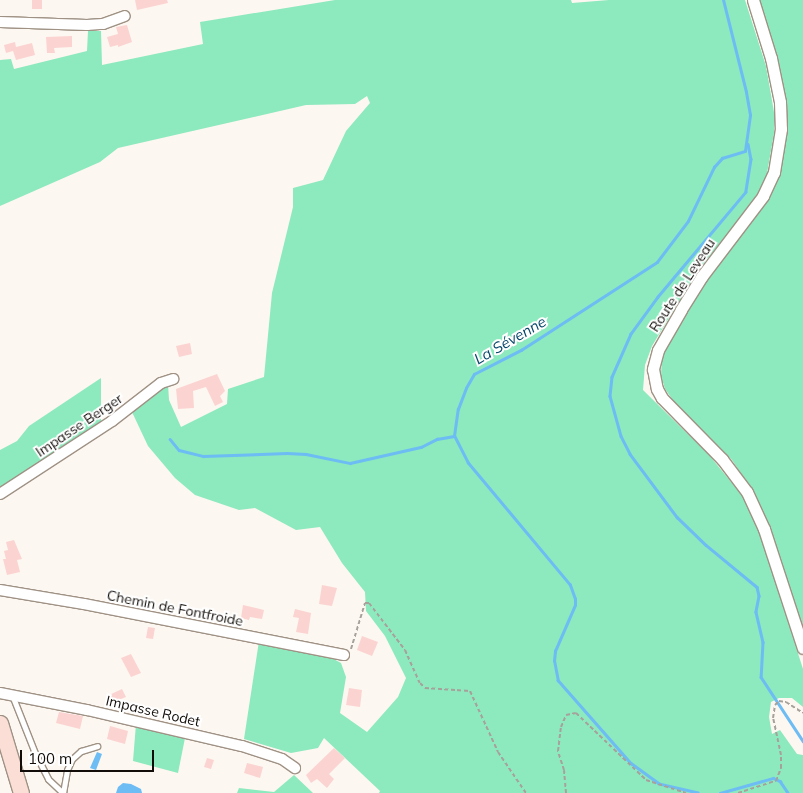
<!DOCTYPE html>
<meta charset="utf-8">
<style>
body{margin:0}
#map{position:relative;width:803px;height:793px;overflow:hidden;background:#fdf7f1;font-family:Mulish,sans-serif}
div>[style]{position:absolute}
.green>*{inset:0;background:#8de9be}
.water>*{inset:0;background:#6dbcf4}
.stream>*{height:2.5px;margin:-1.25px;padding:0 1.25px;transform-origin:1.25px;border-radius:1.25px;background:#6dbcf4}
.building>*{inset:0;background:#fbd4d2}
.path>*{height:2px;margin-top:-1px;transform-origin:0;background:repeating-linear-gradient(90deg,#a7a19c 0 4px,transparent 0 6.5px)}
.roads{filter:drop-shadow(1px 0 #9f9285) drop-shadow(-1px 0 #9f9285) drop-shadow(0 1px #9f9285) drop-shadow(0 -1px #9f9285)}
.service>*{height:5px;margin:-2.5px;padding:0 2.5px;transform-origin:2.5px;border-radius:2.5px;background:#fff}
.minor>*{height:10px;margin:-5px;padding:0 5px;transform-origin:5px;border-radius:5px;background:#fff}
.tertiary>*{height:11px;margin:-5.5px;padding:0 5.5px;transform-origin:5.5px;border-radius:5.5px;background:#fff}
.primary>*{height:15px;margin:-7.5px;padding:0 7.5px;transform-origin:7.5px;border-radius:7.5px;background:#fbdfd6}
span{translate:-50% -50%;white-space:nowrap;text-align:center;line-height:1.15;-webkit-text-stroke:4px #fff;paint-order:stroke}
.street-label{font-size:14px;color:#120d09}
.water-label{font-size:15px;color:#06466b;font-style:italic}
.scale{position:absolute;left:20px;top:750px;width:134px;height:22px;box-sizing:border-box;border:2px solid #120d09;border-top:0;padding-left:6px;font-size:15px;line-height:18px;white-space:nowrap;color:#120d09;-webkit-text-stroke:4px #fff;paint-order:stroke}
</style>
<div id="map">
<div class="green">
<i style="clip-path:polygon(335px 0,571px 0,572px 3px,609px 0,745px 0,766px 66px,775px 118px,774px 134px,766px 179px,752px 203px,696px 273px,652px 346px,645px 365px,643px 390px,709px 455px,741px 494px,755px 519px,803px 669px,803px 707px,792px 698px,779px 698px,771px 702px,769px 717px,772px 734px,780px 730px,797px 754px,803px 755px,803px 793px,379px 793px,380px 791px,324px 738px,318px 748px,291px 753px,244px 739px,259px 641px,328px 656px,341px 663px,346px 677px,340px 713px,367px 732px,398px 697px,406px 678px,385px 636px,366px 611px,365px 592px,342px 563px,320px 527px,296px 530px,255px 508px,239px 510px,195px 495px,175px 478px,148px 446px,132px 412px,158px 389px,168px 384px,169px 400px,181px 427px,227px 404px,228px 389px,264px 377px,272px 293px,293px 207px,293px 188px,323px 180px,346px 131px,370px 103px,367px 96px,355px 104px,306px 105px,118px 148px,100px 162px,0 206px,0 60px,11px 59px,14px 69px,87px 51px,88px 31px,101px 31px,102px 65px,203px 44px,200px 22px)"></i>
<i style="clip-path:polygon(758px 0,803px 0,803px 630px,757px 498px,732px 460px,675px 403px,665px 389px,661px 376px,662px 355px,667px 343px,705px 282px,775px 183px,782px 167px,787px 130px,783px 83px,778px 58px)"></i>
<i style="clip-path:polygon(101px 378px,101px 424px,0 490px,0 450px,17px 441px,29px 426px)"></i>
<i style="clip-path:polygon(136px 724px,185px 738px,178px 773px,133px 761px)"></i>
<i style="clip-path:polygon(294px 775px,313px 793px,237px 793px,239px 788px,274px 792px)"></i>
</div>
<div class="water">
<i style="clip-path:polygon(97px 752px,102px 754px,96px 770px,90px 768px)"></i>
<i style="clip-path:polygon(123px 783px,131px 784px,141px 789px,142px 793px,116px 793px,118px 787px)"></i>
</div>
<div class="stream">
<i style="left:748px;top:144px;width:15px;rotate:79deg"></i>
<i style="left:751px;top:159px;width:33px;rotate:99deg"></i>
<i style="left:746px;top:192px;width:137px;rotate:130deg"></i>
<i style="left:658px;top:297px;width:46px;rotate:126.1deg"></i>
<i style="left:631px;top:334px;width:47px;rotate:113.8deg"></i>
<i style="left:612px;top:377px;width:19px;rotate:96deg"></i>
<i style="left:610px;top:396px;width:41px;rotate:74.6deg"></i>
<i style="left:621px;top:436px;width:20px;rotate:63deg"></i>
<i style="left:630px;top:454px;width:79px;rotate:53.3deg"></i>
<i style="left:677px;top:517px;width:40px;rotate:44deg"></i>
<i style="left:706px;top:545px;width:66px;rotate:39.5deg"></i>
<i style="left:757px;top:587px;width:9px;rotate:77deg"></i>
<i style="left:759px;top:596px;width:16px;rotate:101deg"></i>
<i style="left:756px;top:612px;width:31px;rotate:77deg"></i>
<i style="left:763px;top:642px;width:35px;rotate:93deg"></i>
<i style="left:761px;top:677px;width:77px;rotate:56.7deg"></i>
<i style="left:170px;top:439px;width:14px;rotate:51deg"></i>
<i style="left:179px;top:450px;width:25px;rotate:14deg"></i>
<i style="left:203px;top:456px;width:84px;rotate:-2deg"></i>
<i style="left:287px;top:453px;width:19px;rotate:3deg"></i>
<i style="left:306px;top:454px;width:45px;rotate:11.6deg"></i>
<i style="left:350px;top:463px;width:73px;rotate:-12.7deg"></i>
<i style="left:421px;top:447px;width:18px;rotate:-27deg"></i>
<i style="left:437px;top:439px;width:17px;rotate:-10deg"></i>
<i style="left:698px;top:793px;width:40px;rotate:-167deg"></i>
<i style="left:659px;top:784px;width:34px;rotate:-144deg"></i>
<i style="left:631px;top:764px;width:111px;rotate:-131.3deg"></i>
<i style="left:558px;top:681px;width:20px;rotate:-101deg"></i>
<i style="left:554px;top:661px;width:10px;rotate:-84deg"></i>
<i style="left:555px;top:651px;width:50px;rotate:-66.5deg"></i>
<i style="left:575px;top:605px;width:6px;rotate:-90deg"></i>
<i style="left:575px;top:599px;width:15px;rotate:-110deg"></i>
<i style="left:570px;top:585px;width:159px;rotate:-129.9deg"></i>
<i style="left:468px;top:463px;width:30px;rotate:-117deg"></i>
<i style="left:454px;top:436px;width:27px;rotate:-82deg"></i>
<i style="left:458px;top:409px;width:22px;rotate:-69deg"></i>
<i style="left:466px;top:388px;width:16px;rotate:-60deg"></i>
<i style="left:474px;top:374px;width:53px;rotate:-27.1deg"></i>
<i style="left:521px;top:350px;width:162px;rotate:-32.9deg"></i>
<i style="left:657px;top:262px;width:51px;rotate:-52.9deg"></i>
<i style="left:688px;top:221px;width:60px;rotate:-64.3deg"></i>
<i style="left:714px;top:167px;width:12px;rotate:-48deg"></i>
<i style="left:722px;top:158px;width:24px;rotate:-17deg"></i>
<i style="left:745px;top:151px;width:36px;rotate:-82deg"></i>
<i style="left:750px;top:115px;width:23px;rotate:-100deg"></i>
<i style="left:746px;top:92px;width:95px;rotate:-104deg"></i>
<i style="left:720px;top:793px;width:55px;rotate:-15.8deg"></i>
<i style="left:773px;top:778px;width:8px;rotate:23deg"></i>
<i style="left:780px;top:781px;width:14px;rotate:56deg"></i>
</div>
<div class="building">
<i style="clip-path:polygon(32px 0,42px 0,42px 9px,32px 9px)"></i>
<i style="clip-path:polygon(135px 0,167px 0,168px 3px,137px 10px)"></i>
<i style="clip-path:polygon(127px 25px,132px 42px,118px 47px,118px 45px,110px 47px,107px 37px,118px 34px,116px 27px)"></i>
<i style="clip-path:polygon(72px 36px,72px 47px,54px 48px,55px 53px,47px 53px,46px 37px)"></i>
<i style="clip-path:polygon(15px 42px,16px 47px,32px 43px,35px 55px,16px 60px,13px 51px,6px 53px,4px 45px)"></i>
<i style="clip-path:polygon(190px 343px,192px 354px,179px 357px,176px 346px)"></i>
<i style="clip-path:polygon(217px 374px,225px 391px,220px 396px,223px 402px,215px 406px,206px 387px,193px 391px,194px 408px,178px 409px,176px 389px)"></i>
<i style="clip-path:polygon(14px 540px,22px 559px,17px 560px,20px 572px,7px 575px,3px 559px,6px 559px,4px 551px,8px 550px,6px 542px)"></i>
<i style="clip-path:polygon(322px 585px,337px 588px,332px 606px,319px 604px)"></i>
<i style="clip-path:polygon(243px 605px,264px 610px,262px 619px,250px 617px,249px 620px,241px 618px)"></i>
<i style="clip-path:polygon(295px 609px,311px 613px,308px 634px,296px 632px,299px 618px,293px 617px)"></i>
<i style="clip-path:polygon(148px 627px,155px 628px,153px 639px,146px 638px)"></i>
<i style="clip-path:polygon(362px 636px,378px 642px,372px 656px,357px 650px)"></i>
<i style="clip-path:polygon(131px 654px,141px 673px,131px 677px,121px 658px)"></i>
<i style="clip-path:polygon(349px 688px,362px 690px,360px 707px,346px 705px)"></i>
<i style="clip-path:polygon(122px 689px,126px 697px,111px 703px,107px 696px)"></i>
<i style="clip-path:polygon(59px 712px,83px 716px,80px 729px,56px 723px)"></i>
<i style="clip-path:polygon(110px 726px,128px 731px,125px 744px,107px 739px)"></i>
<i style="clip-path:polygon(334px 748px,345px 758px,329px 774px,334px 779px,327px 788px,317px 779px,311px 783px,306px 775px)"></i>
<i style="clip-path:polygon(207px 758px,214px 760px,211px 769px,204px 767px)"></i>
<i style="clip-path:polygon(247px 763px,263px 767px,260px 778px,244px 773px)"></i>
</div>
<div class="path">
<i style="left:351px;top:649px;width:48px;rotate:-73.1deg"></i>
<i style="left:365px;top:603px;width:4px"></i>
<i style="left:369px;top:603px;width:59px;rotate:52.5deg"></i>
<i style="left:405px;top:650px;width:36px;rotate:66deg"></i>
<i style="left:420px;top:683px;width:7px;rotate:45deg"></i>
<i style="left:425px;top:688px;width:45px;rotate:3.8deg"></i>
<i style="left:470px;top:691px;width:67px;rotate:65.3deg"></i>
<i style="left:498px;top:752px;width:50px;rotate:55.7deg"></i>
<i style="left:566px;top:793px;width:23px;rotate:-95deg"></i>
<i style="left:564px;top:770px;width:20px;rotate:-108deg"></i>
<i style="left:558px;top:751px;width:24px;rotate:-83deg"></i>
<i style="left:561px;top:727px;width:13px;rotate:-67deg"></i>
<i style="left:566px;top:715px;width:10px;rotate:-11deg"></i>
<i style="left:576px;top:713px;width:97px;rotate:43.7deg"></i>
<i style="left:646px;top:780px;width:42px;rotate:18deg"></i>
<i style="left:738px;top:793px;width:40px;rotate:-18deg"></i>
<i style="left:776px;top:781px;width:14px;rotate:-69deg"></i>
<i style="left:781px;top:768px;width:13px;rotate:-90deg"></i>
<i style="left:781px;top:755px;width:38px;rotate:-102deg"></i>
<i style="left:773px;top:718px;width:13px;rotate:-81deg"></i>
<i style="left:775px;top:705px;width:6px;rotate:-45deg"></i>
<i style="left:779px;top:701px;width:7px;rotate:8deg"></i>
<i style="left:786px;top:702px;width:20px;rotate:33deg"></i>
</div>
<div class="roads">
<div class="service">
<i style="left:12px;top:695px;width:62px;rotate:68.4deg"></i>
<i style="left:35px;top:753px;width:29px;rotate:63deg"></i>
<i style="left:48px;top:779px;width:21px;rotate:43deg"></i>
<i style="left:63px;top:793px;width:23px;rotate:-80deg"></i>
<i style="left:67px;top:770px;width:12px;rotate:-66deg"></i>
<i style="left:72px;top:759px;width:12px;rotate:-42deg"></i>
<i style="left:81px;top:751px;width:17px;rotate:-17deg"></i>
</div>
<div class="minor">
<i style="left:0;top:22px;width:87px;rotate:2deg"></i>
<i style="left:87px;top:25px;width:16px;rotate:-4deg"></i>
<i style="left:103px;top:24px;width:23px;rotate:-20deg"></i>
<i style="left:0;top:494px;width:134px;rotate:-33.1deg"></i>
<i style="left:112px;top:421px;width:62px;rotate:-37.8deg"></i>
<i style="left:161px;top:383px;width:13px;rotate:-18deg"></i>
<i style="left:0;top:590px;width:85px;rotate:9.5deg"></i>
<i style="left:84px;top:604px;width:265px;rotate:11.1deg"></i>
<i style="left:0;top:693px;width:89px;rotate:11.1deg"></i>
<i style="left:87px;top:710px;width:159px;rotate:13.1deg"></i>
<i style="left:242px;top:746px;width:42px;rotate:18deg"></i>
<i style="left:282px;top:759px;width:16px;rotate:35deg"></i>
</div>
<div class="tertiary">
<i style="left:753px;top:0;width:61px;rotate:72.8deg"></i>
<i style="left:771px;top:58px;width:45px;rotate:78.4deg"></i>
<i style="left:780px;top:102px;width:27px;rotate:88deg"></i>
<i style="left:781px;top:129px;width:44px;rotate:99.2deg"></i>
<i style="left:774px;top:172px;width:26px;rotate:115deg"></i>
<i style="left:763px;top:196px;width:101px;rotate:127.3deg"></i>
<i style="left:702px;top:276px;width:40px;rotate:122deg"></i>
<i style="left:681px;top:310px;width:46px;rotate:119.9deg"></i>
<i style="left:658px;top:350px;width:20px;rotate:105deg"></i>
<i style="left:653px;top:369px;width:20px;rotate:79deg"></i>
<i style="left:657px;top:389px;width:10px;rotate:61deg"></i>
<i style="left:662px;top:398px;width:86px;rotate:45.5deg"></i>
<i style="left:722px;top:459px;width:41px;rotate:52.9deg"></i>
<i style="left:747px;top:492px;width:41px;rotate:65.3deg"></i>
<i style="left:764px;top:529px;width:125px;rotate:71.9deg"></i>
</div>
<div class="primary">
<i style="left:0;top:723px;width:73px;rotate:73.3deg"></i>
</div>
</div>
<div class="street-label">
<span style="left:682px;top:285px;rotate:-57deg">Route de Leveau</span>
<span style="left:79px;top:425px;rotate:-34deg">Impasse Berger</span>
<span style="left:175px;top:608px;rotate:11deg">Chemin de Fontfroide</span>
<span style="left:153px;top:711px;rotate:13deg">Impasse Rodet</span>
</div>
<div class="water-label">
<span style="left:510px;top:340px;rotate:-30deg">La Sévenne</span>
</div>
<div class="scale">100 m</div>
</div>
